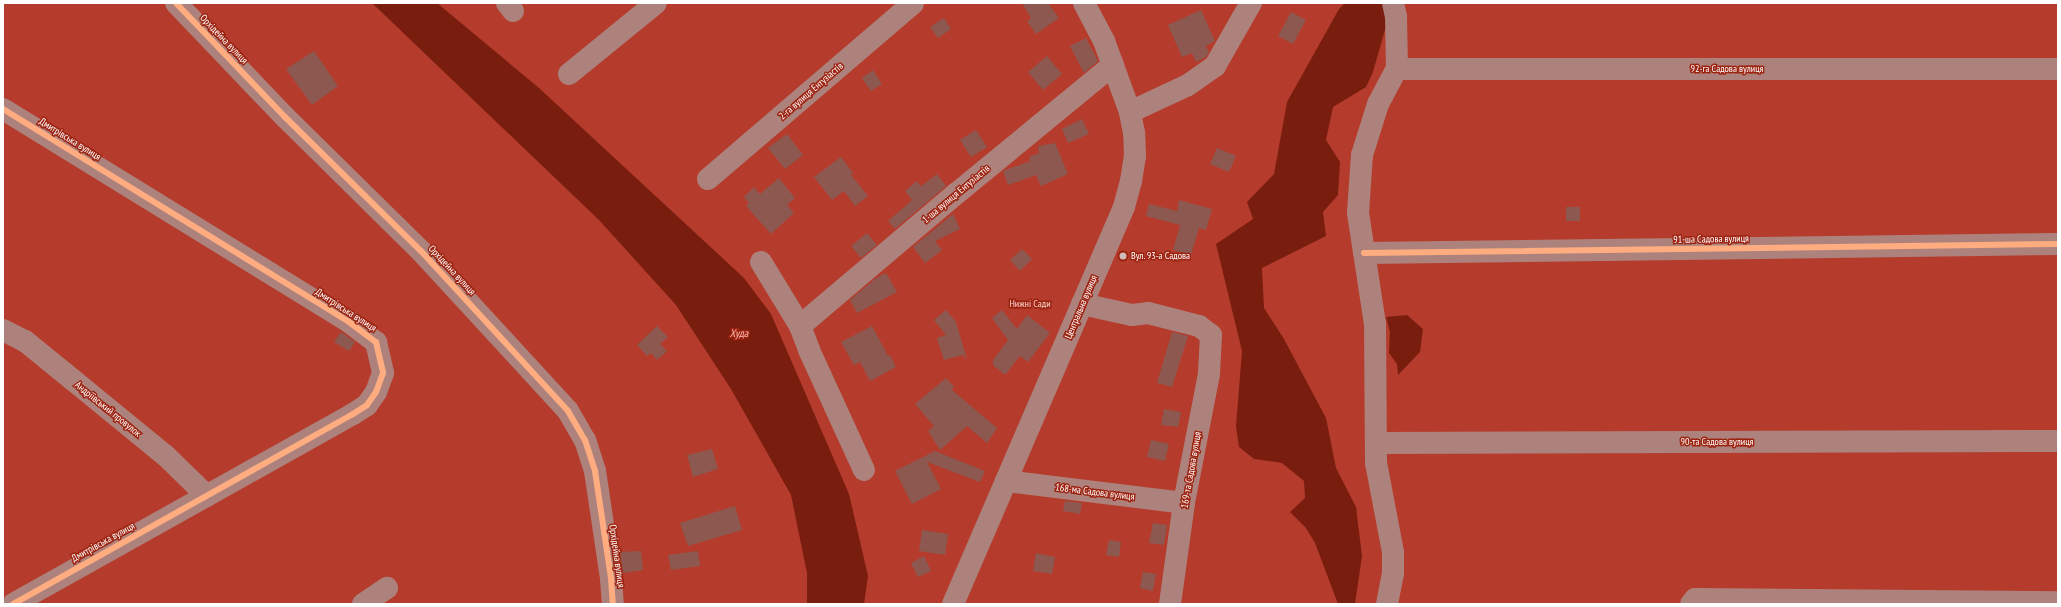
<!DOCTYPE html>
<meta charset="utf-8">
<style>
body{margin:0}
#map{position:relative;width:2061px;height:607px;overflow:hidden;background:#7e3b31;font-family:"PT Sans Narrow",sans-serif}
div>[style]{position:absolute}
.green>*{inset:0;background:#b53c2c}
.water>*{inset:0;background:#791d0e}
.building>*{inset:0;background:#8d5850}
.minor>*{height:22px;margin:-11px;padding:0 11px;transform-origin:11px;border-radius:11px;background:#ae827c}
.cycleway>*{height:6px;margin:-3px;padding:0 3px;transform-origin:3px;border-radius:3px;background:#ffac80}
.dots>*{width:11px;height:11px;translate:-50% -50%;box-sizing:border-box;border:2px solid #9d2311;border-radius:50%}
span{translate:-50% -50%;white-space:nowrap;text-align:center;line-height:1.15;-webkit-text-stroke:3px #9d2311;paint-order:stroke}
.street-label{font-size:10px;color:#fff}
.poi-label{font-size:10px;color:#fff}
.left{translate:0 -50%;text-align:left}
.park-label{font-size:10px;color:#fed4cf}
.water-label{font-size:11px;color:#fbbbb3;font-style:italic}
.frame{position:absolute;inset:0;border:4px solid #fff;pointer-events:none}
</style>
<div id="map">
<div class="green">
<i style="clip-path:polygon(3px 3px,2058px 3px,2058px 604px,3px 604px)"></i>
</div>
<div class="water">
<i style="clip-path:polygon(372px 3px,437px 3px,539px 88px,744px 278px,771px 314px,849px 494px,868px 576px,864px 604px,807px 604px,807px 573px,791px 495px,731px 389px,676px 305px,599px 220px)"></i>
<i style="clip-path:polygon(1345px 3px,1385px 3px,1386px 26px,1373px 72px,1366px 87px,1333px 107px,1326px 140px,1340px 162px,1338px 195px,1323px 212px,1326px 236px,1262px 268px,1264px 308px,1284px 339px,1326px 418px,1336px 468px,1356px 507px,1362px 556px,1355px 604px,1338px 604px,1315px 543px,1306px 528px,1290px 512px,1305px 498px,1304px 481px,1282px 463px,1254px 459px,1239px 447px,1236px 426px,1242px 351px,1216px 244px,1253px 219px,1247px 202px,1274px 174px,1287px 102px,1339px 9px)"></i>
<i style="clip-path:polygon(1407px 315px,1423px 329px,1420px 352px,1398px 375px,1397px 364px,1389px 353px,1390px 332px,1386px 317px)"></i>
</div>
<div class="building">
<i style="clip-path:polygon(1022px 3px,1048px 3px,1059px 18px,1036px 34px,1027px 21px,1031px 18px)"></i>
<i style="clip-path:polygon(1201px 10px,1215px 41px,1206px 46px,1209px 52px,1206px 57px,1196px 62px,1192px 53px,1182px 57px,1168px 25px)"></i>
<i style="clip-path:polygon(1291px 12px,1306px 20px,1293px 44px,1278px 36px)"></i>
<i style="clip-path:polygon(944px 18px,951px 29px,938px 38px,930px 27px)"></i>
<i style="clip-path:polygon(1086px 38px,1098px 61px,1084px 73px,1070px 46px)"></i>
<i style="clip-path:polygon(314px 51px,338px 86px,312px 105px,286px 69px)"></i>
<i style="clip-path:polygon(1047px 56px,1062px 74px,1043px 90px,1028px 72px)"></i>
<i style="clip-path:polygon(873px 70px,882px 84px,871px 91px,862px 78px)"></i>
<i style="clip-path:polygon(1082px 119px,1089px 134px,1068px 143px,1062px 129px)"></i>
<i style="clip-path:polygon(976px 130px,987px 147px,971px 157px,960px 140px)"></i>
<i style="clip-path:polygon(787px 134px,803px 155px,785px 169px,768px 148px)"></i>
<i style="clip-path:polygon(1055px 143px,1068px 174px,1041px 186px,1036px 175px,1008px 185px,1003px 171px,1030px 161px,1029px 157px,1039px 153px,1038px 146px)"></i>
<i style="clip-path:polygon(1217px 148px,1236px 156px,1229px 172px,1210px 164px)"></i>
<i style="clip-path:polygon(841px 157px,853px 173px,851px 175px,868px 196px,855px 206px,844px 191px,832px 200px,814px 177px)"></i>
<i style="clip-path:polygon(937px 174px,946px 186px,895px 229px,888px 221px,912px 200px,905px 191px,917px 181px,921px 186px)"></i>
<i style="clip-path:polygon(779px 178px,795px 198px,787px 205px,794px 213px,771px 234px,746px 206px,749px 203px,744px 197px,754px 187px,760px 194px)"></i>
<i style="clip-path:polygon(1179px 200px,1212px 209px,1206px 230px,1199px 228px,1191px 255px,1173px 250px,1180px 225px,1146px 216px,1149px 204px,1177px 211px)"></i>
<i style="clip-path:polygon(1566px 207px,1580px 207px,1580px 221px,1566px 221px)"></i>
<i style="clip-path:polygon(953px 214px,960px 229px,935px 241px,942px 250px,925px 263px,913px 247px)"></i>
<i style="clip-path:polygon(867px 233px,877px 245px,861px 258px,851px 246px)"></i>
<i style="clip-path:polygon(1022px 249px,1032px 259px,1020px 271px,1010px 260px)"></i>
<i style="clip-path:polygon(886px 273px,897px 292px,857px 313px,850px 300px,876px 278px)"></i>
<i style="clip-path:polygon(946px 310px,956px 322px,967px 360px,963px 355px,944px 360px,937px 338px,946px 335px,934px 320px)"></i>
<i style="clip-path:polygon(1002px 310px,1017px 329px,1027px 315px,1050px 333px,1028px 362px,1020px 356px,1005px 375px,993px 365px,993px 360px,1008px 340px,992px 318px)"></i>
<i style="clip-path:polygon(657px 326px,668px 337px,660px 344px,667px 351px,657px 360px,651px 353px,647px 356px,637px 345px)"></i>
<i style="clip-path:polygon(872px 326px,888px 356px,890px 355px,896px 367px,870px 381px,860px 362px,854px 365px,841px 342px)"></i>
<i style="clip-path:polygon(341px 332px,355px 342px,349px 351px,334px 342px)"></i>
<i style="clip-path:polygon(1172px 332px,1188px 336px,1172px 387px,1157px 383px)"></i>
<i style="clip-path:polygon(946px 378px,954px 387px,952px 390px,997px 428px,987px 443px,967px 426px,940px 450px,928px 431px,934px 426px,915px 404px)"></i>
<i style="clip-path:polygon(1164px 409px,1181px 412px,1178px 427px,1161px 425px)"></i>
<i style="clip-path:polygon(1151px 440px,1169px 444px,1165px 461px,1147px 457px)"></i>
<i style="clip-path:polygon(712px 449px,718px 469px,693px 477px,687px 455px)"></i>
<i style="clip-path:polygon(935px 451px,985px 471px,980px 482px,927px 462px,941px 489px,912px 504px,895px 471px)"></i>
<i style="clip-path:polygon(1065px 501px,1082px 503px,1080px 514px,1063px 511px)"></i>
<i style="clip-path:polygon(735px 506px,742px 530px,688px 546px,680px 523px)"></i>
<i style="clip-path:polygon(1153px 523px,1167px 525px,1164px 545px,1149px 543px)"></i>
<i style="clip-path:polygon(922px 530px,948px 534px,945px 555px,919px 551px)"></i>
<i style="clip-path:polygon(1109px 540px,1121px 542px,1119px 557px,1106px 555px)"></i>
<i style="clip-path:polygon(641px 551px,643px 570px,623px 573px,620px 552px)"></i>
<i style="clip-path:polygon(698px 551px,700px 566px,671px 570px,668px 555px)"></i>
<i style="clip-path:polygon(1036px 553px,1055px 557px,1052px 574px,1033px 571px)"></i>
<i style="clip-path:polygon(924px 556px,931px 571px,918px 577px,911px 563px)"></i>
<i style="clip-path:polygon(1143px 572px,1156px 574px,1153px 591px,1140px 588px)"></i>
</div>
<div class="minor">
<i style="left:176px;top:3px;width:158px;rotate:46.3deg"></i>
<i style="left:285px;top:117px;width:191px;rotate:44.6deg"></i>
<i style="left:421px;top:251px;width:217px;rotate:47.4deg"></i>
<i style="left:568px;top:411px;width:34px;rotate:60deg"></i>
<i style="left:585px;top:440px;width:33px;rotate:72deg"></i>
<i style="left:595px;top:471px;width:108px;rotate:81.5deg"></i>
<i style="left:611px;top:578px;width:26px;rotate:86deg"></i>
<i style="left:507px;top:3px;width:10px;rotate:53deg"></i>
<i style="left:1397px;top:69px;width:661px"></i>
<i style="left:569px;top:74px;width:112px;rotate:-39.2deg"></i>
<i style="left:3px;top:109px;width:406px;rotate:31.6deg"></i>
<i style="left:349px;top:322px;width:34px;rotate:37deg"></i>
<i style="left:376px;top:342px;width:32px;rotate:77deg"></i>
<i style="left:383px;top:373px;width:20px;rotate:110deg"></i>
<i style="left:376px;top:392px;width:16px;rotate:125deg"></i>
<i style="left:367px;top:405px;width:17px;rotate:147deg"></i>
<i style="left:353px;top:414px;width:389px;rotate:150.8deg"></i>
<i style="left:1130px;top:112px;width:64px;rotate:-25deg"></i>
<i style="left:1188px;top:85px;width:33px;rotate:-35deg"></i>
<i style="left:1215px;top:66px;width:73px;rotate:-60.3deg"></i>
<i style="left:708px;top:179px;width:270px;rotate:-40.6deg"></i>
<i style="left:1364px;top:253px;width:694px;rotate:-0.74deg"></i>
<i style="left:761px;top:262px;width:75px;rotate:58.6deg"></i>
<i style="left:800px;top:326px;width:26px;rotate:69deg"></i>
<i style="left:809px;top:350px;width:132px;rotate:65.4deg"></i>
<i style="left:1082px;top:304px;width:51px;rotate:12.4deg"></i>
<i style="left:1132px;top:315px;width:16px;rotate:-7deg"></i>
<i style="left:1148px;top:313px;width:53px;rotate:14.3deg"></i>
<i style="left:1199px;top:326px;width:15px;rotate:37deg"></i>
<i style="left:1211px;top:335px;width:39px;rotate:93deg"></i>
<i style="left:1209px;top:374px;width:131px;rotate:101deg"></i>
<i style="left:1184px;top:503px;width:102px;rotate:97.9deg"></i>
<i style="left:800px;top:326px;width:206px;rotate:-40.3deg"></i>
<i style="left:957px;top:193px;width:202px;rotate:-39.4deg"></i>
<i style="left:3px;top:330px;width:25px;rotate:27deg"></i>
<i style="left:25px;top:341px;width:62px;rotate:39.1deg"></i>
<i style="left:73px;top:380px;width:120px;rotate:39.3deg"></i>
<i style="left:166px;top:456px;width:57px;rotate:44.3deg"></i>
<i style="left:1377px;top:443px;width:681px;rotate:-0.17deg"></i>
<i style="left:1006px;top:481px;width:179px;rotate:7deg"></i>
<i style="left:363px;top:604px;width:29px;rotate:-34deg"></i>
<i style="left:953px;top:604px;width:432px;rotate:-66.7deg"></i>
<i style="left:1124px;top:207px;width:27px;rotate:-75deg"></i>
<i style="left:1131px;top:181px;width:25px;rotate:-81deg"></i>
<i style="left:1135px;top:156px;width:23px;rotate:-92deg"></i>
<i style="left:1134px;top:133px;width:21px;rotate:-101deg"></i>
<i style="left:1130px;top:112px;width:76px;rotate:-110.1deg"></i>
<i style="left:1104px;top:41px;width:43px;rotate:-117.8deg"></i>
<i style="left:1387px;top:604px;width:31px;rotate:-79deg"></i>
<i style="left:1393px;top:574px;width:22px;rotate:-90deg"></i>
<i style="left:1393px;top:552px;width:91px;rotate:-100.8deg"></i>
<i style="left:1376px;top:463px;width:139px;rotate:-90.4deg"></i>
<i style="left:1375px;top:324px;width:112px;rotate:-98.7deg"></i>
<i style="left:1358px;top:213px;width:58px;rotate:-86.1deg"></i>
<i style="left:1362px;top:155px;width:53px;rotate:-72.6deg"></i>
<i style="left:1378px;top:104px;width:40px;rotate:-62deg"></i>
<i style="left:1397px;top:69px;width:52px;rotate:-91.1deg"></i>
<i style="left:1396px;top:17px;width:14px;rotate:-102deg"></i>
<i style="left:1691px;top:604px;width:6px;rotate:-51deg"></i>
<i style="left:1695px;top:599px;width:363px;rotate:0.5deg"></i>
</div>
<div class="cycleway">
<i style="left:176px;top:3px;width:158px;rotate:46.3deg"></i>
<i style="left:285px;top:117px;width:191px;rotate:44.6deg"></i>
<i style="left:421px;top:251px;width:217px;rotate:47.4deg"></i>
<i style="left:568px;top:411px;width:34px;rotate:60deg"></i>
<i style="left:585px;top:440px;width:33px;rotate:72deg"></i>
<i style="left:595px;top:471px;width:108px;rotate:81.5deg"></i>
<i style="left:611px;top:578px;width:26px;rotate:86deg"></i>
<i style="left:3px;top:109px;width:406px;rotate:31.6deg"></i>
<i style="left:349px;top:322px;width:34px;rotate:37deg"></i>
<i style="left:376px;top:342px;width:32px;rotate:77deg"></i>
<i style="left:383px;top:373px;width:20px;rotate:110deg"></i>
<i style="left:376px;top:392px;width:16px;rotate:125deg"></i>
<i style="left:367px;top:405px;width:17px;rotate:147deg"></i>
<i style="left:353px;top:414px;width:389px;rotate:150.8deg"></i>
<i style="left:1364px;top:253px;width:694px;rotate:-0.74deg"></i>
</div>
<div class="dots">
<i style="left:1123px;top:256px;background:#d2bab7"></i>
</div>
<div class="street-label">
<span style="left:224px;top:39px;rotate:46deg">Орхідейна вулиця</span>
<span style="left:1727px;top:69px">92-га Садова вулиця</span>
<span style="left:811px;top:91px;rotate:-41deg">2-га вулиця Ентузіастів</span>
<span style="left:70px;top:139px;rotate:32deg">Дмитрівська вулиця</span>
<span style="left:956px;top:194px;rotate:-40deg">1-ша вулиця Ентузіастів</span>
<span style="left:1711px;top:239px;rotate:-1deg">91-ша Садова вулиця</span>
<span style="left:452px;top:270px;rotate:47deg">Орхідейна вулиця</span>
<span style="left:1081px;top:307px;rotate:-67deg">Центральна вулиця</span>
<span style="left:346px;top:310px;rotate:33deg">Дмитрівська вулиця</span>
<span style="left:108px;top:409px;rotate:39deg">Андріївський провулок</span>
<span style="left:1717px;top:442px">90-та Садова вулиця</span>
<span style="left:1191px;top:470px;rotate:-80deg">169-та Садова вулиця</span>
<span style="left:1095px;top:492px;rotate:7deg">168-ма Садова вулиця</span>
<span style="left:103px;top:542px;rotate:-29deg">Дмитрівська вулиця</span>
<span style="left:617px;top:556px;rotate:82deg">Орхідейна вулиця</span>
</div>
<div class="poi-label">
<span class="left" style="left:1131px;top:256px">Вул. 93-а Садова</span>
</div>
<div class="park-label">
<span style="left:1030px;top:304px">Нижні Сади</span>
</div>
<div class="water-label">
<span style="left:739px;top:333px">Худа</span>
</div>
<div class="frame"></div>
</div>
